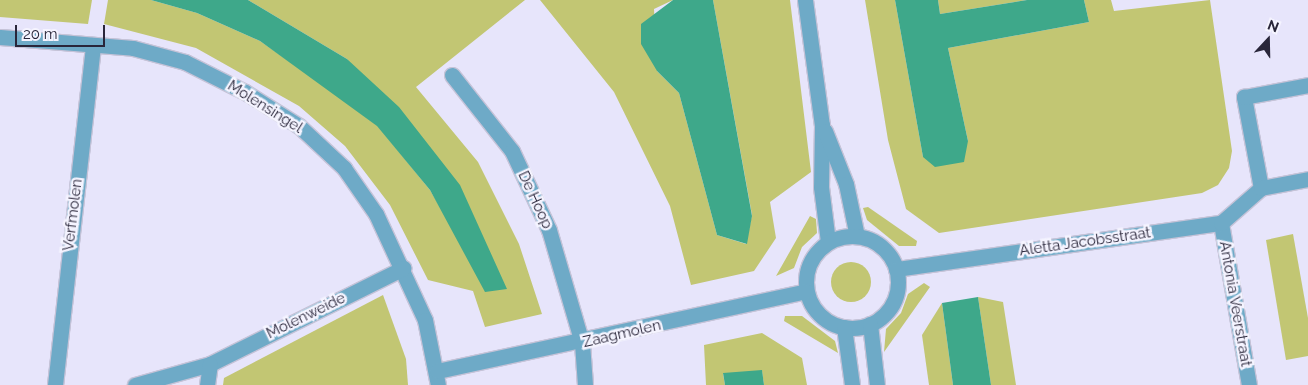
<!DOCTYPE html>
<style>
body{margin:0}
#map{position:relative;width:1308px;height:385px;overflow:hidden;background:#e7e5fb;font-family:Raleway,sans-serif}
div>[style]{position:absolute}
.green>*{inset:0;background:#c2c673}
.round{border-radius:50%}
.water>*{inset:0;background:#3ea88a}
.roads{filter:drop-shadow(1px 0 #c5c3d8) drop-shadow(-1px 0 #c5c3d8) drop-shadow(0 1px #c5c3d8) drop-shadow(0 -1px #c5c3d8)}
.minor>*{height:15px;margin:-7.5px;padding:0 7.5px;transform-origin:7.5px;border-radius:7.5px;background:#6eaac7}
.minor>.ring{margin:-7.5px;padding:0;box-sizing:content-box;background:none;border:15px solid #6eaac7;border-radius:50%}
span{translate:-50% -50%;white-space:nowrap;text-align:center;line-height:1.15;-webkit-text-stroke:5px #f5f4ff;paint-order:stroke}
.street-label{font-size:15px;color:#29263a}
.north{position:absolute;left:1243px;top:15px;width:50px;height:50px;-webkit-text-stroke:4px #f5f4ff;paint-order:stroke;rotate:21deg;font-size:14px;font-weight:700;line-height:20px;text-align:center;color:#29263a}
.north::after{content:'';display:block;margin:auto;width:18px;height:22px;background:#29263a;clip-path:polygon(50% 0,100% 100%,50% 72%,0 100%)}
.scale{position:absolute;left:15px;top:25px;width:90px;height:22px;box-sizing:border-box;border:2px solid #29263a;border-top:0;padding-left:6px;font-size:15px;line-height:18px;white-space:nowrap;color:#29263a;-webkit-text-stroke:4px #f5f4ff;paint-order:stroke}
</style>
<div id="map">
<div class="green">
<i style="clip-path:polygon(0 0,92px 0,88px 24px,0 17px)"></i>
<i style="clip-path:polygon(108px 0,151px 0,197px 13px,260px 41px,316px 80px,378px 126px,430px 190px,458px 238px,506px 289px,347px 59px,248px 0,525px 0,416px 87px,478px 162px,519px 244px,542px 314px,485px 327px,473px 291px,428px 280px,390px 205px,345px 146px,299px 106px,196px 48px,104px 24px)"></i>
<i style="clip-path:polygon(540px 0,673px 0,654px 9px,657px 71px,679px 93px,717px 235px,746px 244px,752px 215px,713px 0,790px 0,811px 172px,770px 202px,776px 238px,754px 271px,691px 285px,670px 206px,614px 92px)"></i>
<i style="clip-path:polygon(865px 0,895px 0,923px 157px,968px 141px,948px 48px,1089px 22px,1084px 0,1111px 0,1114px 11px,1210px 0,1232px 151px,1229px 168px,1218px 185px,1202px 193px,939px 233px,906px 209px,888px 140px)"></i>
<i style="clip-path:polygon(938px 0,1027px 0,940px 14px)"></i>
<i style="clip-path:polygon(868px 207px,917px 241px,916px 246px,899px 246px,867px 220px,863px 208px)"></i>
<i style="clip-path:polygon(810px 216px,816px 219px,817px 233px,802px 247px,794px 268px,776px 276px)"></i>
<i style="clip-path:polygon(1293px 234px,1308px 318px,1308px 356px,1286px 360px,1266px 240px)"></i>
<i class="round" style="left:831px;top:262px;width:40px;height:40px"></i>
<i style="clip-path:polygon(924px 283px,930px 287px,884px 352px,886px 329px,901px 313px,908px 294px)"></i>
<i style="clip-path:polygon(383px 295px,406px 359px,408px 385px,223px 385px,224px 378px)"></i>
<i style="clip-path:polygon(978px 297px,1003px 302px,1016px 385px,991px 385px)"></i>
<i style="clip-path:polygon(942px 303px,953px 385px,929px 385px,922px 335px)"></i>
<i style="clip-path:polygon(785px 316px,802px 316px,835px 341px,838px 353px,784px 321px)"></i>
<i style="clip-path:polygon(762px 333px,802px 358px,807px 385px,764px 385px,762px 371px,723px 374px,725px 385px,706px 385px,704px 345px)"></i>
</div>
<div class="water">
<i style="clip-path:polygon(151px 0,248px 0,347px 59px,399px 107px,460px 185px,507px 289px,485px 292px,430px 190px,377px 126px,260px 41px,197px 13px)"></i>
<i style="clip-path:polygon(673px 0,713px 0,752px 216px,747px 244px,717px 235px,679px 93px,657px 71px,641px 44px,641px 24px)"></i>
<i style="clip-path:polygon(895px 0,938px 0,940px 14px,1027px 0,1084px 0,1089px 22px,948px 48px,968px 141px,964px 162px,935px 167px,923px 157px)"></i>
<i style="clip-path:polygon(978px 297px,991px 385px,953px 385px,942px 303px)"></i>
<i style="clip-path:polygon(762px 370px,764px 385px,725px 385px,723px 373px)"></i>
</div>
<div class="roads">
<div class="minor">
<i style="left:805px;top:0;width:126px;rotate:82.3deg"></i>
<i style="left:822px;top:125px;width:62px;rotate:90.9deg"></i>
<i style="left:821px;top:187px;width:55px;rotate:82.7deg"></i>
<i style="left:0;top:37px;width:133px;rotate:4.7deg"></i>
<i style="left:133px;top:48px;width:54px;rotate:15.1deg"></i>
<i style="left:185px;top:62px;width:67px;rotate:26.6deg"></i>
<i style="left:245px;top:92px;width:64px;rotate:32.2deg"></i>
<i style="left:299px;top:126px;width:62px;rotate:43deg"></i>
<i style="left:344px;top:168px;width:56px;rotate:55.2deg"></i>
<i style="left:376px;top:214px;width:117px;rotate:65.2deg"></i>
<i style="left:425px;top:320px;width:66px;rotate:78.7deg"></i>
<i style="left:452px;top:75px;width:97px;rotate:51.7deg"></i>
<i style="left:512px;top:151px;width:87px;rotate:64.9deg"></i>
<i style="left:549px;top:230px;width:118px;rotate:73.7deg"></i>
<i style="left:582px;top:343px;width:42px;rotate:85.9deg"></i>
<i style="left:825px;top:131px;width:57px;rotate:68.4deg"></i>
<i style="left:846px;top:184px;width:53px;rotate:78.1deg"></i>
<i style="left:1261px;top:188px;width:93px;rotate:-100.6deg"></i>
<i style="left:1244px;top:97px;width:65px;rotate:-10.6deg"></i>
<i style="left:1221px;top:223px;width:164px;rotate:80.2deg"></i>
<i class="ring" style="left:806px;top:236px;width:77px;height:77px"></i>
<i style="left:896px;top:269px;width:328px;rotate:-8.1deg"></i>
<i style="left:1221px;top:223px;width:53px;rotate:-41.2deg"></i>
<i style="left:1261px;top:188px;width:48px;rotate:-10.8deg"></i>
<i style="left:870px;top:324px;width:61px;rotate:83.5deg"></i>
<i style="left:844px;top:327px;width:59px;rotate:82.1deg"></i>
<i style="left:437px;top:371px;width:378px;rotate:-12.2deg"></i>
<i style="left:55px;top:385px;width:342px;rotate:-83.6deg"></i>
<i style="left:135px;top:385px;width:78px;rotate:-15.6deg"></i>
<i style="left:210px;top:364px;width:216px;rotate:-26.4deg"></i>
<i style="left:207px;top:385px;width:21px;rotate:-82deg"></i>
</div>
</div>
<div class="street-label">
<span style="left:265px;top:107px;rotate:32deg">Molensingel</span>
<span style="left:535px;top:200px;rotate:65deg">De Hoop</span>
<span style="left:73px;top:215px;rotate:-83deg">Verfmolen</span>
<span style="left:1085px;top:242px;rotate:-8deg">Aletta Jacobsstraat</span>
<span style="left:1235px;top:304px;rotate:80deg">Antonia Veerstraat</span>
<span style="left:306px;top:316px;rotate:-26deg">Molenweide</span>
<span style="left:622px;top:334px;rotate:-13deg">Zaagmolen</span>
</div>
<div class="north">N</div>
<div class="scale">20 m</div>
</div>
